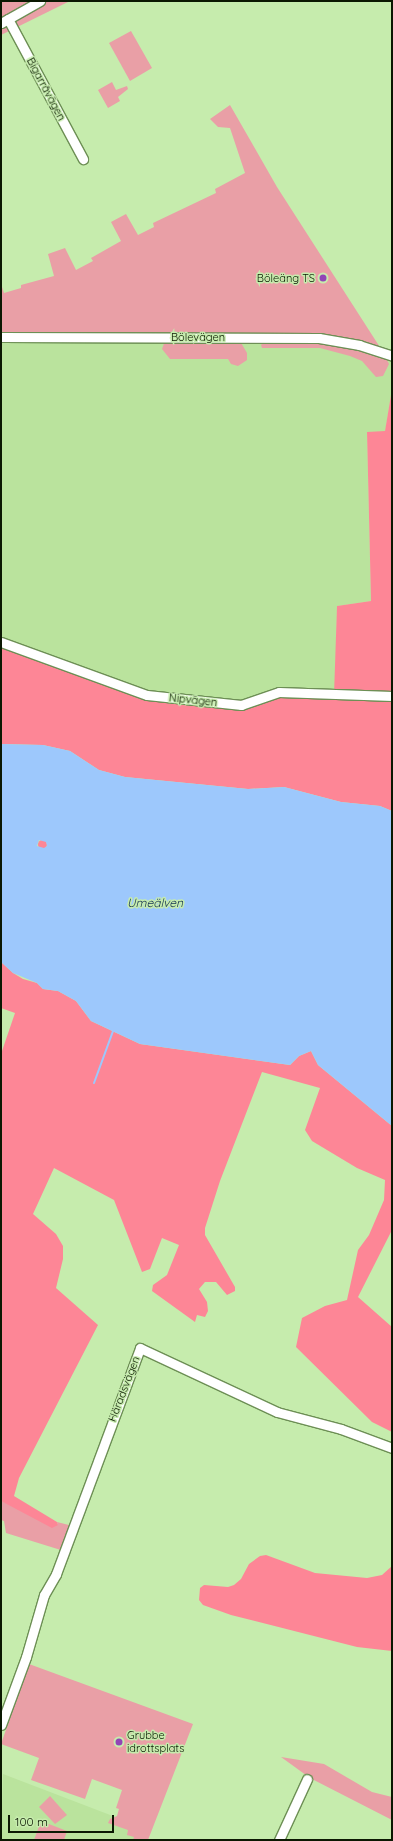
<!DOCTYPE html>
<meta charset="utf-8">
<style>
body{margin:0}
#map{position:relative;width:393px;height:1841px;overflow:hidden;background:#c6ecad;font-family:Quicksand,sans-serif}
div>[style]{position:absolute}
.built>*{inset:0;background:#bae39d}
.green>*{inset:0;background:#e99fa6}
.forest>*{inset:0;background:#fd8696}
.round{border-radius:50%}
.water>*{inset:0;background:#9dc8fc}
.stream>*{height:2px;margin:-1px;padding:0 1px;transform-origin:1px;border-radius:1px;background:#9dc8fc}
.roads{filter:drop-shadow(1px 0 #6d8f55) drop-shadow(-1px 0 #6d8f55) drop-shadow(0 1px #6d8f55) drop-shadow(0 -1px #6d8f55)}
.minor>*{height:9px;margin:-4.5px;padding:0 4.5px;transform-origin:4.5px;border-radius:4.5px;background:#fff}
.dots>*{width:11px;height:11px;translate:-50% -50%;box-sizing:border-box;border:2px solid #c6ecad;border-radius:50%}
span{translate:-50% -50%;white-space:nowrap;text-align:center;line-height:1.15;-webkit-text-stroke:3px #c6ecad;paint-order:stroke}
.street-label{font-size:11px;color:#0b1802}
.poi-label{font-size:11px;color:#0b1802}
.right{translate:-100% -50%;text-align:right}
.left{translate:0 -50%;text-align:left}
.water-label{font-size:12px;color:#143253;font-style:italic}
.frame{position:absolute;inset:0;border:2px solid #0b1802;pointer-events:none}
.scale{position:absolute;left:8px;top:1815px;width:106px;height:18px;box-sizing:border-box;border:2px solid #0b1802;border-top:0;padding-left:5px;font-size:12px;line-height:14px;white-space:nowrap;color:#0b1802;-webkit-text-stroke:3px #c6ecad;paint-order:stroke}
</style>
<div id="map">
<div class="built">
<i style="clip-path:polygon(1px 337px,319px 338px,392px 356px,392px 389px,385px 432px,367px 432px,371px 601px,337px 606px,335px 695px,241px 705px,147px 695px,1px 642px)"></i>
<i style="clip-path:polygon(3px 1774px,139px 1826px,135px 1840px,1px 1840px)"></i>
</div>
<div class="green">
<i style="clip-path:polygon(1px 1px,70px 1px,1px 35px)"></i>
<i style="clip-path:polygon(131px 31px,152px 68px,130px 81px,109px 43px)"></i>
<i style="clip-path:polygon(112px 82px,116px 90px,127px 86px,128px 89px,118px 97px,120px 101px,108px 108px,98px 90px)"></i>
<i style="clip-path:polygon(230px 105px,277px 187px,383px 352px,319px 338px,1px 337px,1px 284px,4px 293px,21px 288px,21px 285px,54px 276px,48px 254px,65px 248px,76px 270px,93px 261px,91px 258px,121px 241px,111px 222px,126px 214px,138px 235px,154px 227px,153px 223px,216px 193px,215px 189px,245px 173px,230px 128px,218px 127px,210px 119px)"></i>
<i style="clip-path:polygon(165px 341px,240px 341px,247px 353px,247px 360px,238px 366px,231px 364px,228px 359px,170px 359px,162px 349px)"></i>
<i style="clip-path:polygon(270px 341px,339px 345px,387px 360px,389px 364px,383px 376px,376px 377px,362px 361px,350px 356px,320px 348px,262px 348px,261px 345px,263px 343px)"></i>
<i style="clip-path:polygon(1px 1501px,58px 1525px,57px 1522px,69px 1525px,74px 1521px,64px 1551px,6px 1533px,4px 1521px,1px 1520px)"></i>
<i style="clip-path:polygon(29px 1664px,193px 1724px,148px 1840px,133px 1840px,134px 1837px,127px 1835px,128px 1830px,108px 1823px,110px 1819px,117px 1816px,119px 1809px,116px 1808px,122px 1790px,92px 1779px,85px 1799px,31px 1780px,39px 1758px,1px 1744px)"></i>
<i style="clip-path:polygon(281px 1757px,324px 1764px,372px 1792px,392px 1797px,392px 1820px,310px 1778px)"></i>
<i style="clip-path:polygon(50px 1796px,67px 1815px,55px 1824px,39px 1807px)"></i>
<i style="clip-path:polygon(41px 1821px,67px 1831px,64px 1840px,34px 1840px)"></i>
</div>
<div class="forest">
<i style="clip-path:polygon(392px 389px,392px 811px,380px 806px,341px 802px,284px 787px,248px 789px,125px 777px,99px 770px,70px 751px,43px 745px,1px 744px,1px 642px,147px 695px,241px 705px,279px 692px,334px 695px,337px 606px,371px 601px,367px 432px,385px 431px)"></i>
<i class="round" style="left:37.5px;top:839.5px;width:9px;height:9px"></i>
<i style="clip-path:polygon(1px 962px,13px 973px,23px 979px,37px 983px,43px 989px,58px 991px,76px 1001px,91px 1021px,140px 1044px,290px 1065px,299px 1056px,311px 1051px,318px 1065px,392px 1126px,392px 1230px,358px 1297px,392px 1327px,392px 1432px,372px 1422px,296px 1347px,302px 1318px,325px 1306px,347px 1300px,358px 1250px,369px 1235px,384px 1200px,385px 1180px,357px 1168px,312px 1141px,305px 1130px,320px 1088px,262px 1072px,220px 1181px,205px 1228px,205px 1235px,235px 1287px,235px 1291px,227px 1295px,216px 1282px,205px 1282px,199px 1289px,207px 1302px,208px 1311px,205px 1317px,197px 1315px,195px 1322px,152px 1291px,153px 1285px,167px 1275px,179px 1245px,162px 1238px,150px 1269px,142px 1272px,114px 1200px,54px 1168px,33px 1214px,56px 1234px,63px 1246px,63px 1259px,56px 1288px,98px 1325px,19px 1478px,14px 1496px,57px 1522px,58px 1525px,52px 1528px,1px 1501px,1px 1054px,15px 1013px,1px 1008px)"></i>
<i style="clip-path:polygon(266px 1555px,315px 1573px,367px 1578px,382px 1575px,392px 1566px,392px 1651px,357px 1647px,231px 1615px,203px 1605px,199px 1600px,200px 1588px,204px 1585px,228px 1587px,234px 1585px,241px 1579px,249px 1564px,260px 1556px)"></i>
</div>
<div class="water">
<i style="clip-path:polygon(evenodd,1px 744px,43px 745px,70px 751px,99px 770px,125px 777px,248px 789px,284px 787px,341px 802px,380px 806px,392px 811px,392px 1126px,318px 1065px,311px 1051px,299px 1056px,290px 1065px,140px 1044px,91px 1021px,76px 1001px,58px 991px,43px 989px,37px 983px,13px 973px,1px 962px,1px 744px,39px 840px,46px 842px,47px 846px,44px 848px,37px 846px,39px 840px)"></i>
</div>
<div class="stream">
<i style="left:94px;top:1083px;width:55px;rotate:-69.9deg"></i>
</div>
<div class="roads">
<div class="minor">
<i style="left:8px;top:19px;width:159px;rotate:61.8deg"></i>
<i style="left:1px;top:23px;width:45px;rotate:-29.4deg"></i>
<i style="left:1px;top:337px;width:318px;rotate:0.2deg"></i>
<i style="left:319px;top:338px;width:41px;rotate:9.9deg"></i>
<i style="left:359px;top:345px;width:35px;rotate:18deg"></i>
<i style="left:1px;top:642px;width:155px;rotate:20deg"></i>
<i style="left:147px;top:695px;width:95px;rotate:6.1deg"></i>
<i style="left:241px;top:705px;width:40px;rotate:-18.9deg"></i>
<i style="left:279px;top:692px;width:113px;rotate:2deg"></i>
<i style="left:1px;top:1725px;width:72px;rotate:-69.8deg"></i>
<i style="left:26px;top:1657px;width:65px;rotate:-73.8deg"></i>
<i style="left:44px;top:1595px;width:24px;rotate:-60deg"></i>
<i style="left:56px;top:1574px;width:241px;rotate:-69.6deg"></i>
<i style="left:140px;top:1348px;width:151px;rotate:25deg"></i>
<i style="left:277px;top:1412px;width:66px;rotate:14.9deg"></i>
<i style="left:341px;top:1429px;width:54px;rotate:20.4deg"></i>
<i style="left:279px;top:1840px;width:67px;rotate:-65.3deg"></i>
</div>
</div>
<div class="dots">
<i style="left:323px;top:278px;background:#9145b6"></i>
<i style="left:119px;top:1742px;background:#9145b6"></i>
</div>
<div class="street-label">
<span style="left:46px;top:89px;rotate:62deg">Bigarråvägen</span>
<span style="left:198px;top:337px">Bölevägen</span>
<span style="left:193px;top:700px;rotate:6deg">Nipvägen</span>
<span style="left:124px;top:1389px;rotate:-69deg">Häradsvägen</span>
</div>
<div class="poi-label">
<span class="right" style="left:315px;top:278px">Böleäng TS</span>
<span class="left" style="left:127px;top:1742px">Grubbe<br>idrottsplats</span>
</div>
<div class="water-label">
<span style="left:155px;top:903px">Umeälven</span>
</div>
<div class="frame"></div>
<div class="scale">100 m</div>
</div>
